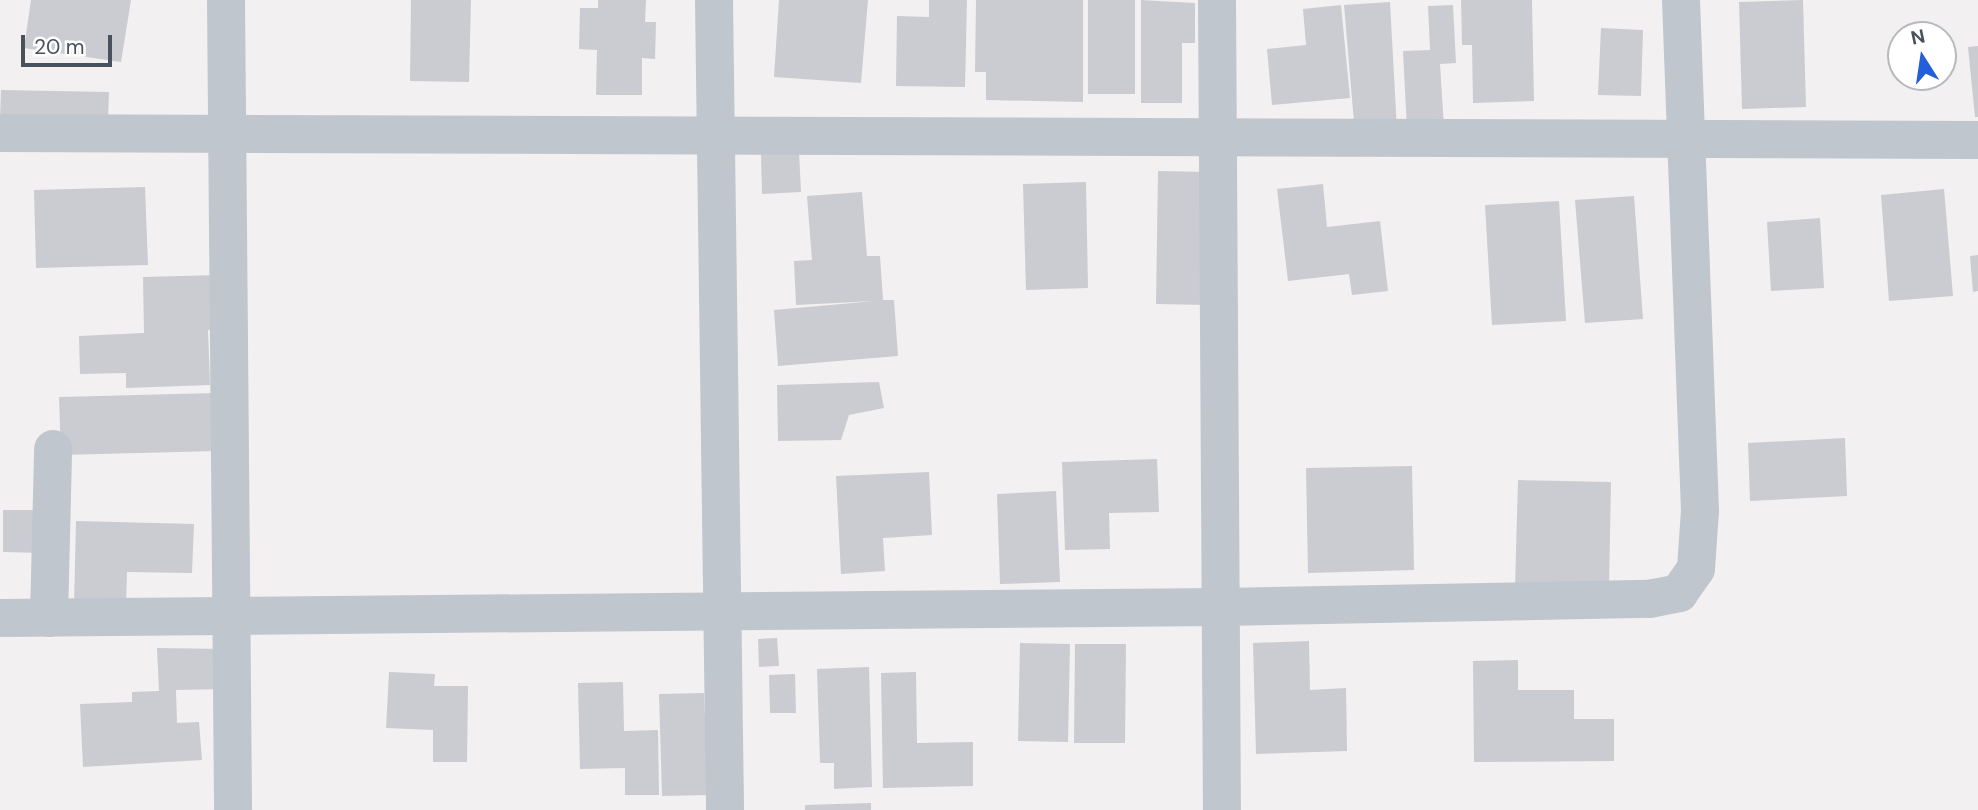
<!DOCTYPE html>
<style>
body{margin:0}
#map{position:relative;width:1978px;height:810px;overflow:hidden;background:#f2f0f0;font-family:"DM Sans",sans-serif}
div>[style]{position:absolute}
.building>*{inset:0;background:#caccd2}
.minor>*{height:38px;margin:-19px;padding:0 19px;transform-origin:19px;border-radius:19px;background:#bfc6ce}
span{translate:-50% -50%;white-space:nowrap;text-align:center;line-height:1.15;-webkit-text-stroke:5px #fff;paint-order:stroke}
.north{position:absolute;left:1887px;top:21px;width:70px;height:70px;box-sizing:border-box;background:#fff;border:2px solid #b6b9be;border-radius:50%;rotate:348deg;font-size:19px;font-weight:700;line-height:28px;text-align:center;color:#49515c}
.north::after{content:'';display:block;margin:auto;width:24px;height:32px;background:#235fd9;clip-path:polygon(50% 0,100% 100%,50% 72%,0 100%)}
.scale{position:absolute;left:21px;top:35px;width:91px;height:32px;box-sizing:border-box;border:4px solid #49515c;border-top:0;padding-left:9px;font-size:21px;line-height:24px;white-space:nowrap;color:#49515c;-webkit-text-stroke:5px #fff;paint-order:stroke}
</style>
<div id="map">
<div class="building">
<i style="clip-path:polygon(31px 0,131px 0,121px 62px,24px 48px)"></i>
<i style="clip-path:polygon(411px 0,471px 0,469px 82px,410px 81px)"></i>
<i style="clip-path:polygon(598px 0,646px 0,645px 22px,656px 22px,655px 59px,642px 58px,642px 95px,596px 95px,597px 50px,579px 49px,580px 8px,598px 8px)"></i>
<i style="clip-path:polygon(779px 0,868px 0,861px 83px,774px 77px)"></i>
<i style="clip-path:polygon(929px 0,967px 0,965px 87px,896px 86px,897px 16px,929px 17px)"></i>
<i style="clip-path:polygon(976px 0,1083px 0,1083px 102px,986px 100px,986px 72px,975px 72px)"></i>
<i style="clip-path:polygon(1088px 0,1135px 0,1135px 94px,1088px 94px)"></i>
<i style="clip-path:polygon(1141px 0,1195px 3px,1195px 43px,1182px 43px,1182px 103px,1141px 103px)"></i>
<i style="clip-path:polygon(1461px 0,1532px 0,1534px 101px,1473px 103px,1472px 45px,1462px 45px)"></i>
<i style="clip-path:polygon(1803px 0,1806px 107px,1742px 109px,1739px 2px)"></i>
<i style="clip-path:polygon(1390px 2px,1397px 131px,1355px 134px,1344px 5px)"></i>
<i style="clip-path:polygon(1341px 5px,1350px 98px,1272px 105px,1267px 49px,1306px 45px,1303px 9px)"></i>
<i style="clip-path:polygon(1453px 5px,1456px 63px,1440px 64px,1444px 128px,1407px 130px,1403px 51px,1430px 50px,1428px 6px)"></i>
<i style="clip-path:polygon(1601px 28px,1643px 30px,1641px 96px,1598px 95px)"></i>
<i style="clip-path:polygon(1978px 46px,1978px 117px,1975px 117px,1968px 47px)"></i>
<i style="clip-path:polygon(1px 90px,109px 92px,108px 121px,0 119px)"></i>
<i style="clip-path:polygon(799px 152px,801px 192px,762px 194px,761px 154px)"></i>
<i style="clip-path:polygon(1158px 171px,1209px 172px,1208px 305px,1156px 304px)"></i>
<i style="clip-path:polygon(1086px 182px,1088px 288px,1026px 290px,1023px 184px)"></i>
<i style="clip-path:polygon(1323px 184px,1327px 227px,1380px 221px,1388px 291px,1352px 295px,1349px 274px,1288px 281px,1277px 189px)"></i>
<i style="clip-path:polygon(145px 187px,148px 265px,36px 268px,34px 190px)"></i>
<i style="clip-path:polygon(1944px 189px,1953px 296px,1889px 301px,1881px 195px)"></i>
<i style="clip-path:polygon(862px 192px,867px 256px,880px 256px,883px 300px,894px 300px,898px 356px,778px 366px,774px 310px,875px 301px,796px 305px,794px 261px,812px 260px,807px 196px)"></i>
<i style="clip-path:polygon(1634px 196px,1643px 319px,1585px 323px,1575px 200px)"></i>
<i style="clip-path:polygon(1559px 201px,1566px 321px,1492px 325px,1485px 205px)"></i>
<i style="clip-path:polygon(1820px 218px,1824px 288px,1771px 291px,1767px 222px)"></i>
<i style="clip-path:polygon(1978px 255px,1978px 291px,1973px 292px,1970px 256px)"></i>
<i style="clip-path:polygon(218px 275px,219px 329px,208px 330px,210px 385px,126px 388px,126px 373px,80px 374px,79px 336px,144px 333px,143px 277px)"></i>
<i style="clip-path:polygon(879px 382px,884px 408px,849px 415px,841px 440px,778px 441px,777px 385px)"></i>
<i style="clip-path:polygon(215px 393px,216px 451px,61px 455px,59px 397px)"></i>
<i style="clip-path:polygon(1845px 438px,1847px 496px,1750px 501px,1748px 443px)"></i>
<i style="clip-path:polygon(1157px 459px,1159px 512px,1109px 513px,1110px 549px,1065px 550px,1062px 462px)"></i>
<i style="clip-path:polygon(1412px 466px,1414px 570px,1308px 573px,1306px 468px)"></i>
<i style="clip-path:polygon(929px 472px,932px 535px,883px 538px,885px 571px,841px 574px,836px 476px)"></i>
<i style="clip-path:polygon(1518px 480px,1611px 482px,1609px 589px,1515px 587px)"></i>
<i style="clip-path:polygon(1056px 491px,1060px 582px,1000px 584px,997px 494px)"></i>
<i style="clip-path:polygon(3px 510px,44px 510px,44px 553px,3px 552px)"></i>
<i style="clip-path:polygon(76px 521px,194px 524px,192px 573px,127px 572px,126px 606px,74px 605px)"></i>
<i style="clip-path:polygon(777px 638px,779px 666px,759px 667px,758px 639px)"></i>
<i style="clip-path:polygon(1309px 641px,1310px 690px,1346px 688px,1347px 751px,1256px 754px,1253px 643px)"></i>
<i style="clip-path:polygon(1020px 643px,1070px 644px,1068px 742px,1018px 741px)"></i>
<i style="clip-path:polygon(1075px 644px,1126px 644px,1125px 743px,1074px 743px)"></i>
<i style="clip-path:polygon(157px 648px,226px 649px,226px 689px,176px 690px,177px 723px,199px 722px,202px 760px,83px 767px,80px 704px,132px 702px,132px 692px,159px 691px)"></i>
<i style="clip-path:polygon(1518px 660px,1518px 690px,1574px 690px,1574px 719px,1614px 719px,1614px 761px,1474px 762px,1473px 661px)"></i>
<i style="clip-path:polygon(869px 667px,872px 787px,834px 789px,834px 763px,820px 763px,817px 669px)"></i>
<i style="clip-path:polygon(389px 672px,435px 674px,434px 686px,468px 686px,467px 762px,433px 762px,433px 730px,386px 728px)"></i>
<i style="clip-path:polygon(916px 672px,917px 743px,973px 742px,973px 786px,883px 788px,881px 673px)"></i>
<i style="clip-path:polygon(795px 674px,796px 713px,770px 713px,769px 675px)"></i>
<i style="clip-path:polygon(623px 682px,624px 731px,658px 730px,659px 795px,625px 795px,625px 768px,580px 769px,578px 683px)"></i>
<i style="clip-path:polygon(704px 693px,708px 795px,662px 796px,659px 694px)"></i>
<i style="clip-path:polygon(871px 803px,871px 810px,805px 810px,805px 805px)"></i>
</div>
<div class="minor">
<i style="left:226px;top:0;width:810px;rotate:89.5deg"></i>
<i style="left:714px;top:0;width:810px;rotate:89.22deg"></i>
<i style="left:1217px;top:0;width:810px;rotate:89.65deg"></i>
<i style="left:0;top:133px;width:1978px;rotate:0.2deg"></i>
<i style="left:0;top:618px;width:1222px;rotate:-0.52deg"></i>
<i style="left:1222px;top:607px;width:427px;rotate:-1.1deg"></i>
<i style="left:1649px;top:599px;width:31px;rotate:-11deg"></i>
<i style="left:1679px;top:593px;width:29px;rotate:-55deg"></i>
<i style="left:1696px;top:569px;width:58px;rotate:-86.1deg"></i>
<i style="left:1700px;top:511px;width:511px;rotate:-92.13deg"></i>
<i style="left:49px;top:618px;width:169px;rotate:-88.6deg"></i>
</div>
<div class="north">N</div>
<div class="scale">20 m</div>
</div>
